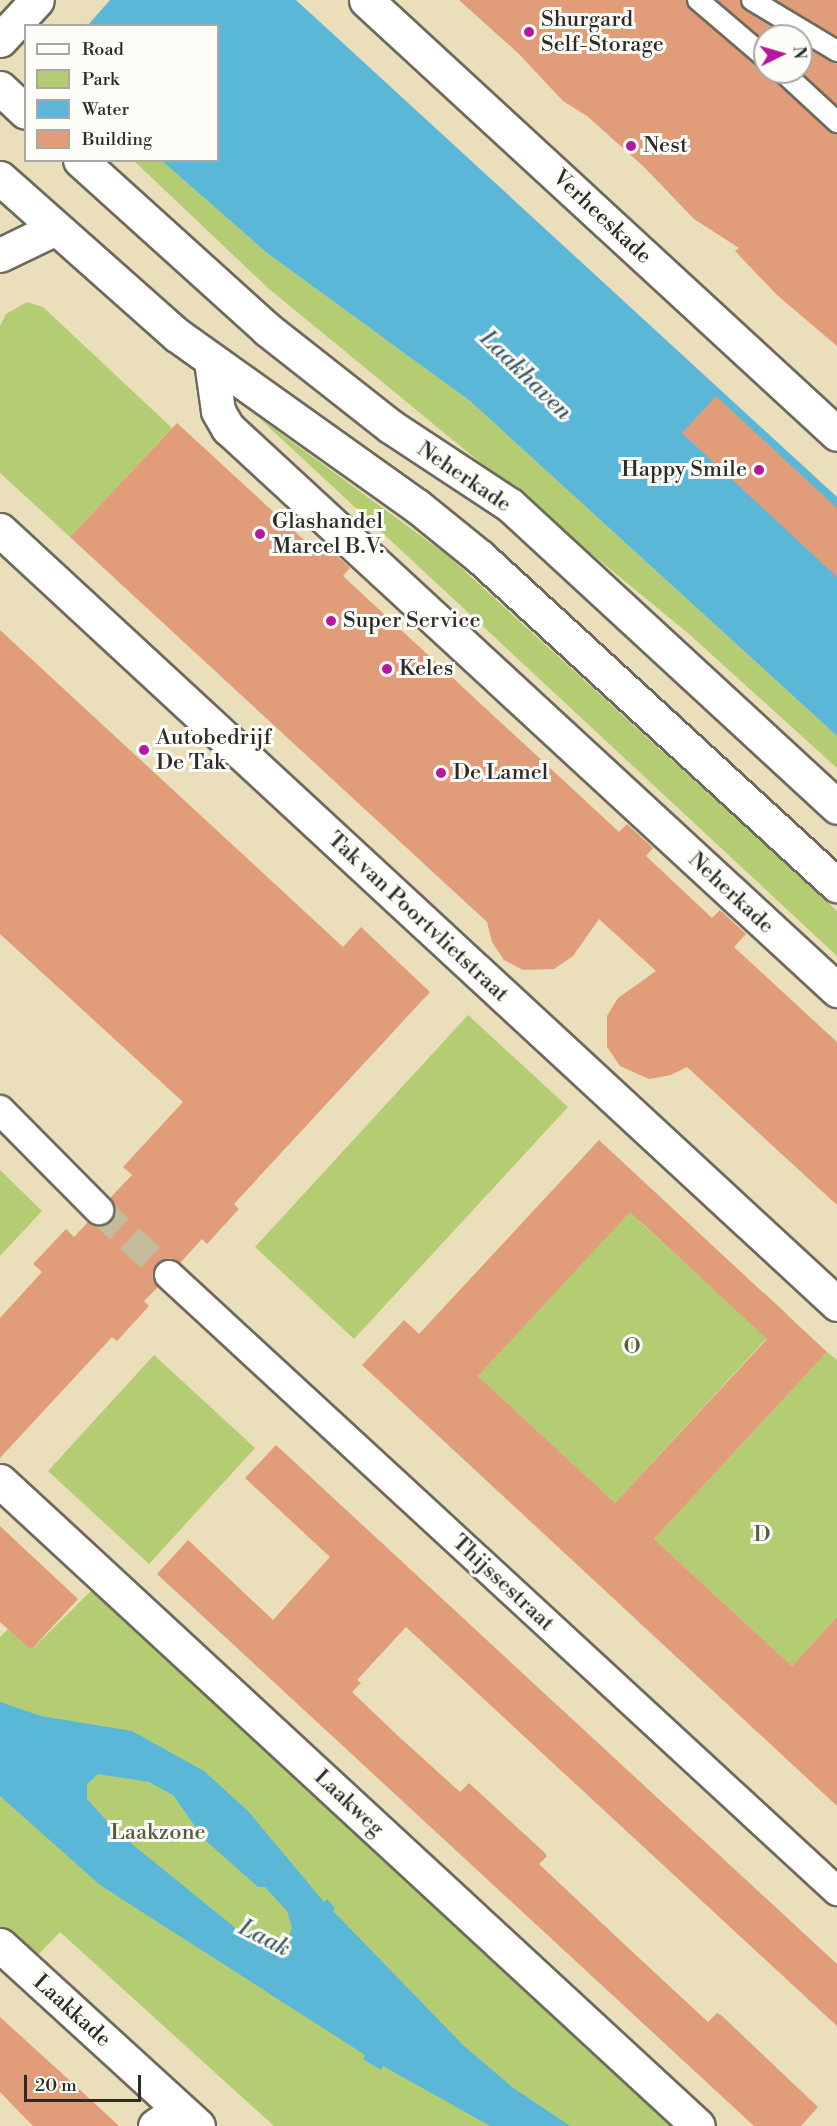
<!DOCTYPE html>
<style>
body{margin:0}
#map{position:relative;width:837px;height:2126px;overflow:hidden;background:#eadfba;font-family:"Libre Bodoni",serif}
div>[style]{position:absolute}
.green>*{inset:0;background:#b4cd72}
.water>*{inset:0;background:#5ab7d8}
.pier>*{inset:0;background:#eadfba}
.building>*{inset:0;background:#e19c79}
.pedestrian-tunnel>*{height:28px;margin-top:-14px;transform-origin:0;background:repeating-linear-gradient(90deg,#c4bb9d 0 28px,transparent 0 42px)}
.roads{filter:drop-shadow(2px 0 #6e6a5d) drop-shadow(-2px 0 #6e6a5d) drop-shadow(0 2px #6e6a5d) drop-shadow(0 -2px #6e6a5d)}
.service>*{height:20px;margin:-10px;padding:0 10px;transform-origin:10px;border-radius:10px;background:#fff}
.pedestrian>*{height:28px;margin:-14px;padding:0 14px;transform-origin:14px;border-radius:14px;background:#fff}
.minor>*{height:33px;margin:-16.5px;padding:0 16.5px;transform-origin:16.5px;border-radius:16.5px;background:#fff}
.secondary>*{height:33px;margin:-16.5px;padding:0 16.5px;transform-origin:16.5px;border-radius:16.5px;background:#fff}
.dots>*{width:16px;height:16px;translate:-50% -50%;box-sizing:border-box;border:3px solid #fdfcf7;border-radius:50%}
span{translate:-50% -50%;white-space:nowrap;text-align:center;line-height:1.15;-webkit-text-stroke:6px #fdfcf7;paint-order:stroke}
.poi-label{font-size:22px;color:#2b2b2b}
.left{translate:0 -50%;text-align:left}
.right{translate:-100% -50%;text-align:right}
.street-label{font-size:22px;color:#2b2b2b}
.park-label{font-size:22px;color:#545c40}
.water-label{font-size:24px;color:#3b5c68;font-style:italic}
.legend{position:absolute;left:24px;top:24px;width:195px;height:138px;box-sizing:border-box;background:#fdfcf7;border:2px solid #a9a8a5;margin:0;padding:8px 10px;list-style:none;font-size:18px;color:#2b2b2b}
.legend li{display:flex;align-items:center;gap:12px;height:30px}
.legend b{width:30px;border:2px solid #a9a8a5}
.north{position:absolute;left:753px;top:24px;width:60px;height:60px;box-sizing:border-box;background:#fdfcf7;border:2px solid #a9a8a5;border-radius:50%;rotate:85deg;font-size:16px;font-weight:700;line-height:24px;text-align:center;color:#2b2b2b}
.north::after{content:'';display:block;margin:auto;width:21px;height:27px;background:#b5179e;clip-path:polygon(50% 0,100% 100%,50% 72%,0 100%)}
.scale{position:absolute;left:24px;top:2075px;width:117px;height:27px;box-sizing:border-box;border:3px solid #2b2b2b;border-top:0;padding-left:8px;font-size:18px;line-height:21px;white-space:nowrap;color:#2b2b2b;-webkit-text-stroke:4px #fdfcf7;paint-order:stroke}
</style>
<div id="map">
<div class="green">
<i style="clip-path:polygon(134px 161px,162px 161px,267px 253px,470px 401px,837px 736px,837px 768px,689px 634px,268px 288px)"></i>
<i style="clip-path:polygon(27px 302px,43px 307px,172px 428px,70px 537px,0 473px,0 326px,6px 314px)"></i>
<i style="clip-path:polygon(258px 417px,447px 555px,837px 911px,837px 956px)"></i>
<i style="clip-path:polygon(468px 1015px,568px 1107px,354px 1339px,255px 1247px)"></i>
<i style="clip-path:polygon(0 1170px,42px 1211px,0 1256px)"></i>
<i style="clip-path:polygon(651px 1189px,660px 1197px,639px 1221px,742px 1315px,763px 1292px,788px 1315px,615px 1503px,478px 1376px)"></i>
<i style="clip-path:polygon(827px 1352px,837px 1360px,837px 1617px,792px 1666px,654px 1539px)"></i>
<i style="clip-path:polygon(154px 1355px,255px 1448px,149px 1564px,48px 1471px)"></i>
<i style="clip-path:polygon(97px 1585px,682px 2126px,274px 2126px,60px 1932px,35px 1958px,0 1927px,0 1637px,8px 1629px,31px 1650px)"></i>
</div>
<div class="water">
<i style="clip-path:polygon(63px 0,296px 0,837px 497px,837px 736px,470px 401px,267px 253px,162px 161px,218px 160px,218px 26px,88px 25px)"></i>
<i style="clip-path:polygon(evenodd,0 1702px,41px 1716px,132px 1731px,204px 1771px,248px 1811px,324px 1902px,327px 1899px,335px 1908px,333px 1911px,464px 2046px,512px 2087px,570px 2126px,490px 2126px,383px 2066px,381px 2070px,363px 2059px,365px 2055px,100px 1885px,0 1796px,0 1702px,98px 1774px,149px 1782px,173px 1795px,204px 1839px,258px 1887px,265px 1887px,287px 1911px,292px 1927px,287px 1943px,275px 1948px,244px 1935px,116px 1831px,87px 1799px,87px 1784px,98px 1774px)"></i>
</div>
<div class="pier">
<i style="clip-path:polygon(61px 0,110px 0,88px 25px)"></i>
</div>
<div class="building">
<i style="clip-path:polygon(459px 0,686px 0,690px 9px,757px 66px,771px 72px,775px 81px,829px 131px,837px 134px,837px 346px,777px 295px,735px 251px,739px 248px,694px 219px,644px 167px,587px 116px,563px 101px,519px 54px)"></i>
<i style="clip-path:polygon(717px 0,740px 0,746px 10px,789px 36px,765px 36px,765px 41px)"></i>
<i style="clip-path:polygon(775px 0,837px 0,837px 37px)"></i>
<i style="clip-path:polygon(801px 43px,837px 63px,837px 106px,801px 72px)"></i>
<i style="clip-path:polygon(716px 396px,837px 508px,837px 577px,682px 433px)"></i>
<i style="clip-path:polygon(177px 423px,317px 552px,324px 544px,350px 568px,343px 576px,619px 832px,627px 824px,653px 848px,646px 856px,712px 918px,720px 910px,746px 934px,734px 947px,837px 1042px,837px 1205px,687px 1067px,671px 1075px,649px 1079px,620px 1066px,607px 1047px,607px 1016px,618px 998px,656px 971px,599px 919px,573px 956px,554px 969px,523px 970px,504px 960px,492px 942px,487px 922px,70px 537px)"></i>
<i style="clip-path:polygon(0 630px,343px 947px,361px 927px,430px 992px,234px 1204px,239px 1209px,207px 1244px,202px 1239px,180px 1263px,165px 1259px,157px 1264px,153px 1279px,158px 1287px,144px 1301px,149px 1306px,117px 1341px,112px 1337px,0 1458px,0 1318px,42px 1272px,33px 1264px,66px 1229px,74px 1237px,88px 1222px,103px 1226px,111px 1221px,115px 1206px,110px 1198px,132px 1175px,123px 1167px,183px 1102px,0 934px)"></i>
<i style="clip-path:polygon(evenodd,599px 1140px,827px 1352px,654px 1539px,792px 1666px,837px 1617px,837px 1806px,362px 1365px,404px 1320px,419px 1334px,599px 1140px,630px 1212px,767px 1339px,615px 1503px,478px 1376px,630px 1212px)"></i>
<i style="clip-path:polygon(276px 1445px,837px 1964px,837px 2026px,406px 1627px,357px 1680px,361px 1683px,352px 1692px,396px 1734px,460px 1792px,469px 1783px,544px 1852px,547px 1856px,539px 1864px,624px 1944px,708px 2022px,717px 2013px,721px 2015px,818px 2107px,801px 2126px,754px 2126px,157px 1574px,188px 1540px,273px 1620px,330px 1557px,245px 1478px)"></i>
<i style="clip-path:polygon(0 1526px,78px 1599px,31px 1650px,0 1622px)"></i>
<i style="clip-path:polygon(0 2017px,78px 2088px,119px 2126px,33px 2126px,0 2092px)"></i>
</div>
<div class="pedestrian-tunnel">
<i style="left:99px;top:1210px;width:96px;rotate:42.9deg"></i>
</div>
<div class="roads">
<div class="service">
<i style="left:698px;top:0;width:88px;rotate:40.4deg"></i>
<i style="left:752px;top:0;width:99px;rotate:31deg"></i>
<i style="left:783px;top:72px;width:74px;rotate:42.8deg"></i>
</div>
<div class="pedestrian">
<i style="left:0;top:1110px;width:141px;rotate:45.3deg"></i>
<i style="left:169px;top:1275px;width:909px;rotate:42.68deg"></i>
</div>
<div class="minor">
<i style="left:366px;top:0;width:640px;rotate:42.66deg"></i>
<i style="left:211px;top:361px;width:50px;rotate:82deg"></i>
<i style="left:218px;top:411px;width:20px;rotate:60deg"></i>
<i style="left:228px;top:428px;width:829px;rotate:42.7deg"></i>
<i style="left:0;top:530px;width:1140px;rotate:42.76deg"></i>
<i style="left:0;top:1481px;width:950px;rotate:42.74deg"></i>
<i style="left:0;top:1945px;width:268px;rotate:42.4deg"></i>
<i style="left:155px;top:2126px;width:29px;rotate:-35deg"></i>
</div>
<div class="secondary">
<i style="left:0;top:40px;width:54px;rotate:-47.2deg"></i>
<i style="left:0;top:88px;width:35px;rotate:43deg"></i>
<i style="left:80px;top:160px;width:253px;rotate:42.1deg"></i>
<i style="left:268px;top:330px;width:155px;rotate:38.2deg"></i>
<i style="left:390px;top:426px;width:144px;rotate:33.4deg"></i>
<i style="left:510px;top:505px;width:445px;rotate:42.7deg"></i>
<i style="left:0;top:178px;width:237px;rotate:41.6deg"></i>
<i style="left:177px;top:335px;width:295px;rotate:35.5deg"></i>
<i style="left:417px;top:506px;width:81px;rotate:39deg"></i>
<i style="left:480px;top:557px;width:485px;rotate:42.6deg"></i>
<i style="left:0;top:255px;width:60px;rotate:-25.7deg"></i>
</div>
</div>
<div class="dots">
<i style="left:529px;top:32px;background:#b5179e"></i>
<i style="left:631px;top:146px;background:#b5179e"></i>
<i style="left:759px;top:470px;background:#b5179e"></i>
<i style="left:260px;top:534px;background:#b5179e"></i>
<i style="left:331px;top:621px;background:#b5179e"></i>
<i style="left:387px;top:669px;background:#b5179e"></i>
<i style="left:144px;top:750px;background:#b5179e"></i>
<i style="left:441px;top:773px;background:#b5179e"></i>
</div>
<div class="poi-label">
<span class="left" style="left:541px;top:32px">Shurgard<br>Self-Storage</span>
<span class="left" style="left:643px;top:146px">Nest</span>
<span class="right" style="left:747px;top:470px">Happy Smile</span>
<span class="left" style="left:272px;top:534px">Glashandel<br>Marcel B.V.</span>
<span class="left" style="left:343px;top:621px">Super Service</span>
<span class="left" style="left:399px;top:669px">Keles</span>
<span class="left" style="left:156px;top:750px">Autobedrijf<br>De Tak</span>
<span class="left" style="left:453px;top:773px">De Lamel</span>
</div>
<div class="street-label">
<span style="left:602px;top:217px;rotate:43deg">Verheeskade</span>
<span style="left:464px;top:477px;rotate:34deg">Neherkade</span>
<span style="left:731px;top:893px;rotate:43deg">Neherkade</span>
<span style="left:418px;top:917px;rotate:43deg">Tak van Poortvlietstraat</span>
<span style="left:503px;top:1583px;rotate:43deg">Thijssestraat</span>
<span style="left:349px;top:1803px;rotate:43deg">Laakweg</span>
<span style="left:72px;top:2011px;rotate:42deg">Laakkade</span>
</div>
<div class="park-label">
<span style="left:632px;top:1347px">O</span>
<span style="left:762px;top:1535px">D</span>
<span style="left:158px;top:1833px">Laakzone</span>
</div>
<div class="water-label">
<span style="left:525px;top:376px;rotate:44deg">Laakhaven</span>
<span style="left:264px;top:1939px;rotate:27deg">Laak</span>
</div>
<ul class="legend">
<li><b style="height:8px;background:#fff"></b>Road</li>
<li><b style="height:16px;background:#b4cd72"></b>Park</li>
<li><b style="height:16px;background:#5ab7d8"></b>Water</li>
<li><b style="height:16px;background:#e19c79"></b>Building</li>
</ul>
<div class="north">N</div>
<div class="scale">20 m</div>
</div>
